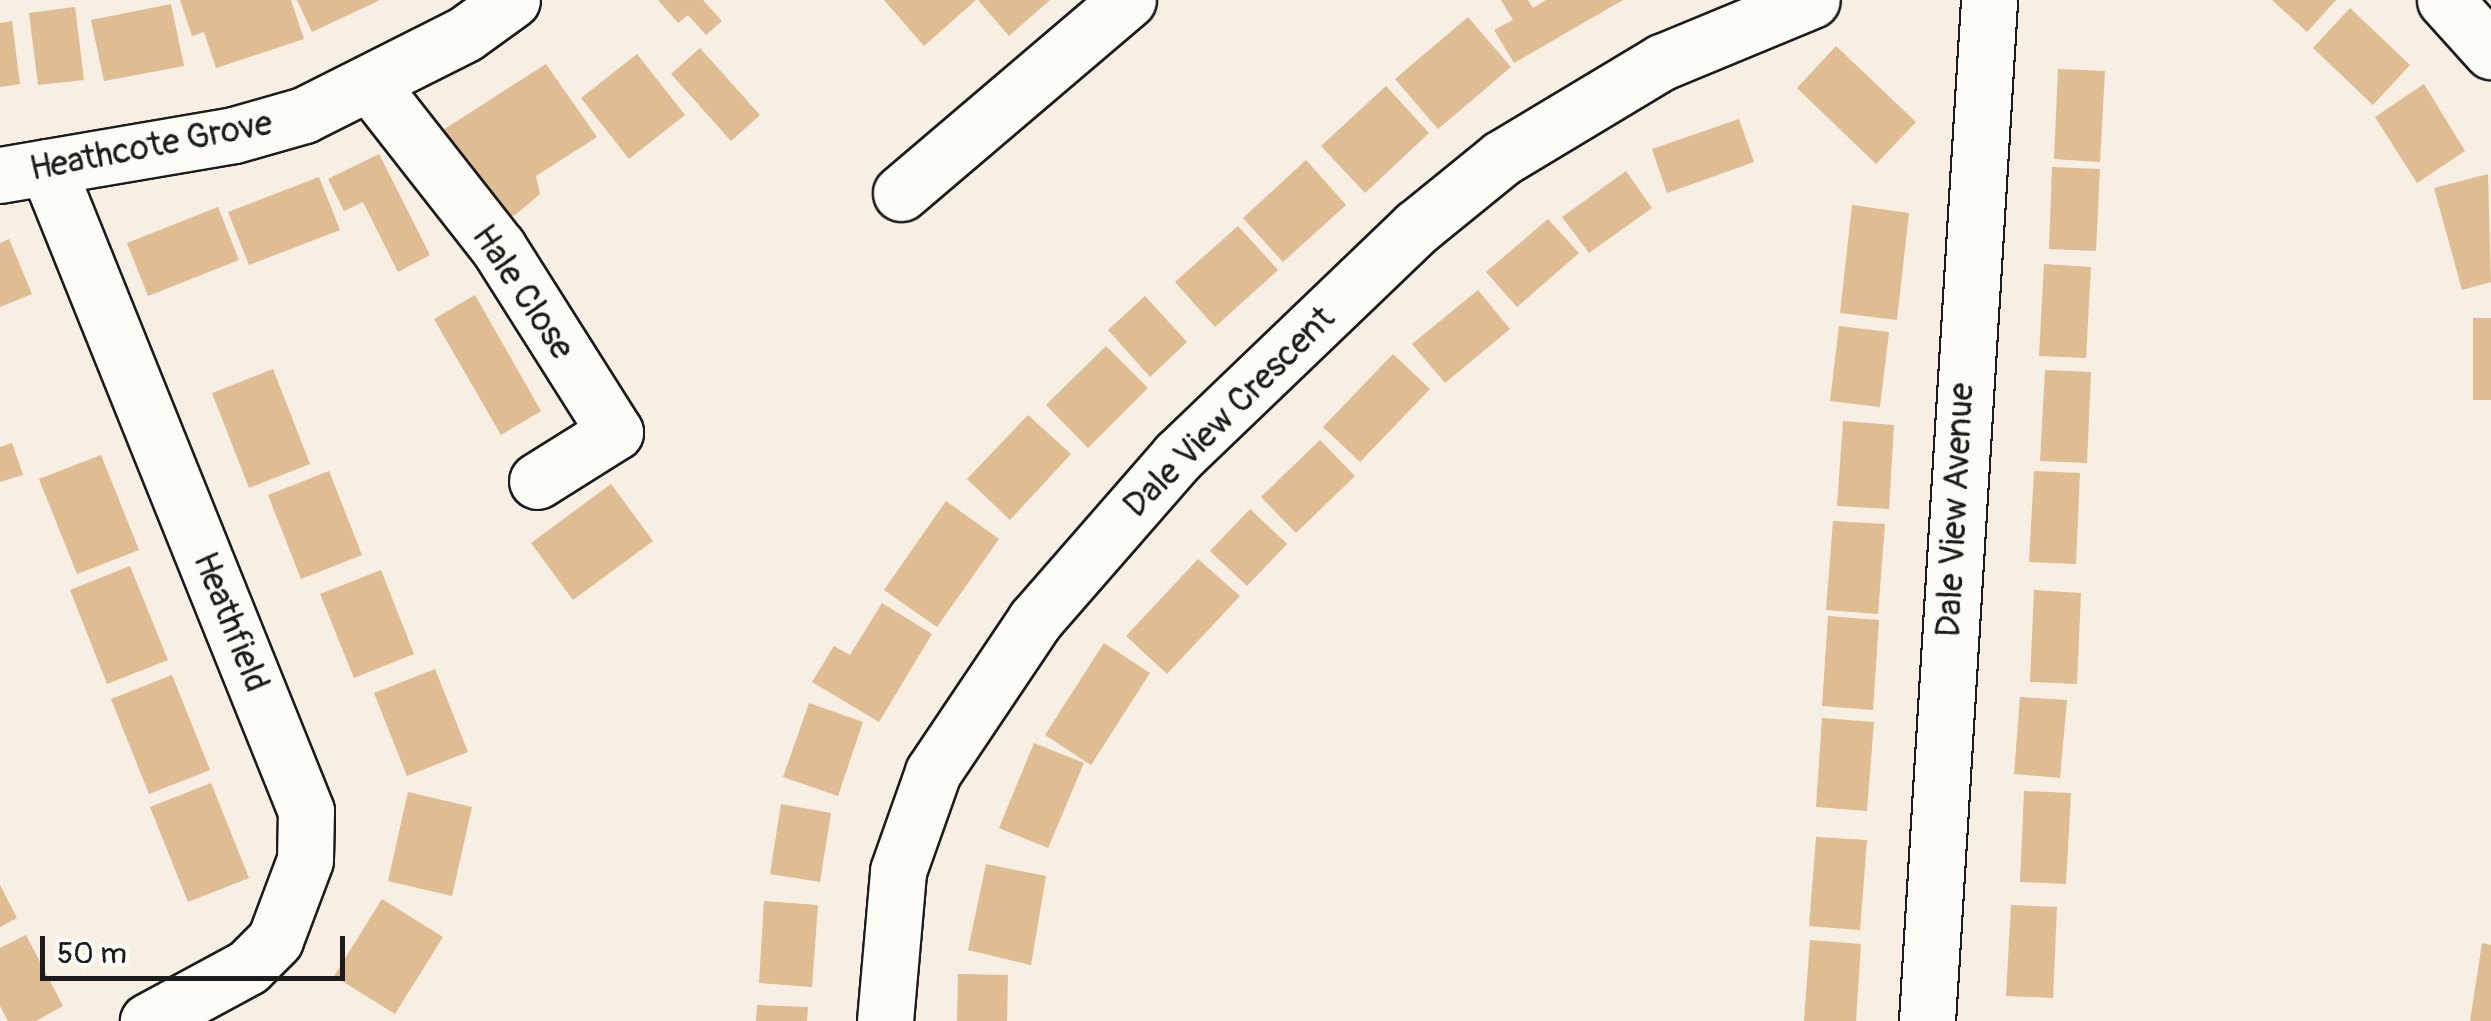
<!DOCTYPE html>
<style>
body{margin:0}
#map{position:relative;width:2491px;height:1021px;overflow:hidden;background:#f7efe3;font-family:Pangolin,sans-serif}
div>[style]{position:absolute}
.building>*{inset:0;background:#dfbc91}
.roads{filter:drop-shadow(2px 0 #1c1c1c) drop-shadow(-2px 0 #1c1c1c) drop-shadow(0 2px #1c1c1c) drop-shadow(0 -2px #1c1c1c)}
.minor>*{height:55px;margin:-27.5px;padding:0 27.5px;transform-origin:27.5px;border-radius:27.5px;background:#fdfcf7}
span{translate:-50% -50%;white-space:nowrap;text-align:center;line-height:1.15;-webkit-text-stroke:8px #fdfcf7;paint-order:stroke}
.street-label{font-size:35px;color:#1c1c1c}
.scale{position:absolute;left:40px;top:936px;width:305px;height:45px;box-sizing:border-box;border:5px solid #1c1c1c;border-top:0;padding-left:12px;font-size:30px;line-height:35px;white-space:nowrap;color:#1c1c1c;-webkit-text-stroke:8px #fdfcf7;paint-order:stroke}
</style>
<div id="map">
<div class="building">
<i style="clip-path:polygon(180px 0,291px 0,304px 39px,216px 68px,204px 32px,192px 36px)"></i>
<i style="clip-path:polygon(297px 0,380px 0,312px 32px)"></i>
<i style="clip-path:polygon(658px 0,703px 0,722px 21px,706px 35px,688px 15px,678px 23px)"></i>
<i style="clip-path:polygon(884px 0,976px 0,924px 46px)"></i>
<i style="clip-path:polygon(978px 0,1050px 0,1009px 36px)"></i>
<i style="clip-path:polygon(1501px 0,1528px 0,1533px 8px,1546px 0,1623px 0,1514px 63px,1494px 30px,1513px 20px)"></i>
<i style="clip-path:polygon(2272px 0,2336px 0,2307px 32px)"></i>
<i style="clip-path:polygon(171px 4px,184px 66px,104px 81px,91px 20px)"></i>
<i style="clip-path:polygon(75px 7px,84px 80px,38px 85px,29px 13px)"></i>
<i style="clip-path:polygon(2350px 8px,2410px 65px,2373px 105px,2313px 48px)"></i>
<i style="clip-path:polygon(1468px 17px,1511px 67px,1438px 129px,1395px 79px)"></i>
<i style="clip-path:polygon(12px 21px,20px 84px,0 87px,0 23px)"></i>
<i style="clip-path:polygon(1836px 46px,1916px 122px,1876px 164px,1797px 88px)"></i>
<i style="clip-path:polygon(700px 48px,760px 115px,731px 141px,671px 74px)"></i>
<i style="clip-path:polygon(637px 54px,685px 115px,629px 159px,581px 98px)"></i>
<i style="clip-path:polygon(546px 64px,597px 137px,536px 176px,540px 194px,514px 216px,493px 209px,443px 130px)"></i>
<i style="clip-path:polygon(2058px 69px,2105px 71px,2100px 162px,2054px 159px)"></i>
<i style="clip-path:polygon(2424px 84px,2465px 151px,2417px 183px,2375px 117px)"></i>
<i style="clip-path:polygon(1386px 86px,1429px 133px,1365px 193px,1321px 146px)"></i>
<i style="clip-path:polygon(1739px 119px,1754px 162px,1667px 193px,1652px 149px)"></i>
<i style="clip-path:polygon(379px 154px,430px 255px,398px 272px,363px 202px,344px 211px,328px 179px)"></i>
<i style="clip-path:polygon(1306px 160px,1346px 205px,1283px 262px,1243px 218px)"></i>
<i style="clip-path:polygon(2052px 167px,2100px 169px,2096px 251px,2049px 249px)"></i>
<i style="clip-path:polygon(1626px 171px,1652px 208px,1589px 253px,1562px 217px)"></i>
<i style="clip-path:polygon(2488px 174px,2491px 282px,2462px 290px,2434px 188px)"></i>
<i style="clip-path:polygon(319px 177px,340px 230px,249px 265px,228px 212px)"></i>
<i style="clip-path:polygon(1852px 205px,1909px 213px,1897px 320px,1840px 313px)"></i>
<i style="clip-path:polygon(218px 207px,239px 260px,148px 296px,127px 243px)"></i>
<i style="clip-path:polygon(1548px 219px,1579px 253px,1517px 307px,1486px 272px)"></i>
<i style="clip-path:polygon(1238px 226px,1278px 270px,1215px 327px,1175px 282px)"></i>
<i style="clip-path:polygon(9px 239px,32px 294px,0 307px,0 243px)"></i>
<i style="clip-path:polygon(2044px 264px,2091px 267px,2086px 358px,2039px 356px)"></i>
<i style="clip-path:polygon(1478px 290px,1510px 329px,1445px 383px,1412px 344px)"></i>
<i style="clip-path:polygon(475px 295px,541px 411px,501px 435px,434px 319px)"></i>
<i style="clip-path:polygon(1145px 296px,1187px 342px,1150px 377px,1108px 330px)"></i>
<i style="clip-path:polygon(2473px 318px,2491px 318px,2491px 400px,2473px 400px)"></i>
<i style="clip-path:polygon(1839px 326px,1889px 332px,1880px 407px,1830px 401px)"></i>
<i style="clip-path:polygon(1106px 346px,1148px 388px,1088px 448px,1046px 405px)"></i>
<i style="clip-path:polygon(1393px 354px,1430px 389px,1360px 462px,1323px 427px)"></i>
<i style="clip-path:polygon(273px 369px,310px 464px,249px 488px,212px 393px)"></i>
<i style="clip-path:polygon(2045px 370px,2091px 372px,2087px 463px,2040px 461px)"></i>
<i style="clip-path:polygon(1028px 415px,1071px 454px,1010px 520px,967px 479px)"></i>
<i style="clip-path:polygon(1843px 421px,1894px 425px,1889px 509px,1837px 506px)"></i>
<i style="clip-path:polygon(1320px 440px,1355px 476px,1296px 533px,1261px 497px)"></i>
<i style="clip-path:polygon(12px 443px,23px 475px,0 482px,0 447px)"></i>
<i style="clip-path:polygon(101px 455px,139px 550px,77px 574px,39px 479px)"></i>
<i style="clip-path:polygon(329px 471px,362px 555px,301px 579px,268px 495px)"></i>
<i style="clip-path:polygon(2034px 471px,2080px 473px,2076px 564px,2029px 562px)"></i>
<i style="clip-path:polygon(611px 484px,653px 541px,573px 600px,531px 543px)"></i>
<i style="clip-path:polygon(946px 501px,999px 539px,937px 627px,884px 590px)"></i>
<i style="clip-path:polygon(1250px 509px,1287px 544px,1247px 586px,1210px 551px)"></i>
<i style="clip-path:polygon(1833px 521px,1885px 524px,1878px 614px,1826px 610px)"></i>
<i style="clip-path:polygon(1198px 559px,1240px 596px,1167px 674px,1126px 636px)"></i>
<i style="clip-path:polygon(130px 566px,168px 660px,107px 684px,70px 590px)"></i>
<i style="clip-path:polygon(381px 570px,414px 654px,354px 678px,320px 594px)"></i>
<i style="clip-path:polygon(2034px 590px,2081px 593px,2077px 684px,2030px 682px)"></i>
<i style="clip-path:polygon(882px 603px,932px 634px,879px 722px,812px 682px,834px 646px,850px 655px)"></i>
<i style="clip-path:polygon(1828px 616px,1879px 620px,1873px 710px,1822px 706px)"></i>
<i style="clip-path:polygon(1104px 643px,1150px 673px,1091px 765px,1045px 735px)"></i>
<i style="clip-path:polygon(435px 669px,468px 752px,407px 776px,374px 693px)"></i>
<i style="clip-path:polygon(172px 675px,210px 770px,149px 794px,111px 699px)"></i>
<i style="clip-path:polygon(2020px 697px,2067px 700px,2060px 778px,2014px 774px)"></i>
<i style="clip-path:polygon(809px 703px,863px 722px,838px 796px,783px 777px)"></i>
<i style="clip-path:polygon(1822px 718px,1874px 722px,1867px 811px,1816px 807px)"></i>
<i style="clip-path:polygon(1034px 743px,1084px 763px,1048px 848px,999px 828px)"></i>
<i style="clip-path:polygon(211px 783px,249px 878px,188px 902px,150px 807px)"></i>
<i style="clip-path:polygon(2024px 791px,2071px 793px,2066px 884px,2020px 882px)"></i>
<i style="clip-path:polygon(408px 792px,472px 807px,452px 896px,388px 881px)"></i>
<i style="clip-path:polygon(781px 804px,831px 813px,820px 882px,770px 874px)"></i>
<i style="clip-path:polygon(1816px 837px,1867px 840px,1860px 930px,1809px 926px)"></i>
<i style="clip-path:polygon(986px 864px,1046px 876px,1031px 965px,968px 950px)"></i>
<i style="clip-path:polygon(0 885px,17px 918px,0 927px)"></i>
<i style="clip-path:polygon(382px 899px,443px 937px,395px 1014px,334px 976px)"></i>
<i style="clip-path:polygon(764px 901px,818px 905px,812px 987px,759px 983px)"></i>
<i style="clip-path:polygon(2011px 905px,2057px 907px,2053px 998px,2006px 996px)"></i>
<i style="clip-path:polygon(26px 935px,63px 1006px,36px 1021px,8px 1021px,0 1006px,0 948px)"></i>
<i style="clip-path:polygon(1810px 940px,1861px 944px,1856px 1021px,1804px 1021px)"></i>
<i style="clip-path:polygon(2482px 943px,2491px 945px,2491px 1021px,2470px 1021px)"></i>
<i style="clip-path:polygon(958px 974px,1008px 975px,1007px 1021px,957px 1021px)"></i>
<i style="clip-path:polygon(757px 1005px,808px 1007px,807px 1021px,756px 1021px)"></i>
</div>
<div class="roads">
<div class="minor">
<i style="left:2445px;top:0;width:69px;rotate:48deg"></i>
<i style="left:370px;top:84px;width:207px;rotate:51.9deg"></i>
<i style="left:498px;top:247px;width:219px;rotate:57.7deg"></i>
<i style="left:615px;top:432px;width:92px;rotate:147.9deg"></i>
<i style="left:47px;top:167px;width:694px;rotate:68.09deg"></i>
<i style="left:306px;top:811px;width:49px;rotate:91.2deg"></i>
<i style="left:305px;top:860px;width:85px;rotate:110.6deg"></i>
<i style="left:275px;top:940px;width:38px;rotate:135deg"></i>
<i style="left:248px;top:967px;width:114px;rotate:151.6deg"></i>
<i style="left:0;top:175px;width:237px;rotate:-9.7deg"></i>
<i style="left:234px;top:135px;width:73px;rotate:-15.9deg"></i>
<i style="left:304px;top:115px;width:180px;rotate:-26.7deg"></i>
<i style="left:465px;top:34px;width:58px;rotate:-35.9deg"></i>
<i style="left:901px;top:193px;width:298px;rotate:-40.4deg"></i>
<i style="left:885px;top:1021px;width:151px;rotate:-85deg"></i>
<i style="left:898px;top:871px;width:105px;rotate:-70.5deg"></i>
<i style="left:933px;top:772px;width:183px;rotate:-56.1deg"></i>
<i style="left:1035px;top:620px;width:218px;rotate:-48.9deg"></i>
<i style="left:1178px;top:456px;width:331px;rotate:-43.8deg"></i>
<i style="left:1417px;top:227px;width:109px;rotate:-39.1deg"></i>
<i style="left:1502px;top:158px;width:187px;rotate:-31deg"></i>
<i style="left:1662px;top:62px;width:162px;rotate:-22.5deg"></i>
<i style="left:1927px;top:1021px;width:1023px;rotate:-86.52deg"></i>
</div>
</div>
<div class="street-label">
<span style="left:151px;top:146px;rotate:-11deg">Heathcote Grove</span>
<span style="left:523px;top:292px;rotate:56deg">Hale Close</span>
<span style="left:1229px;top:412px;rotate:-45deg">Dale View Crescent</span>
<span style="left:1955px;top:510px;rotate:-87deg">Dale View Avenue</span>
<span style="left:231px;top:622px;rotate:68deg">Heathfield</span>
</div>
<div class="scale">50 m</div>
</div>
